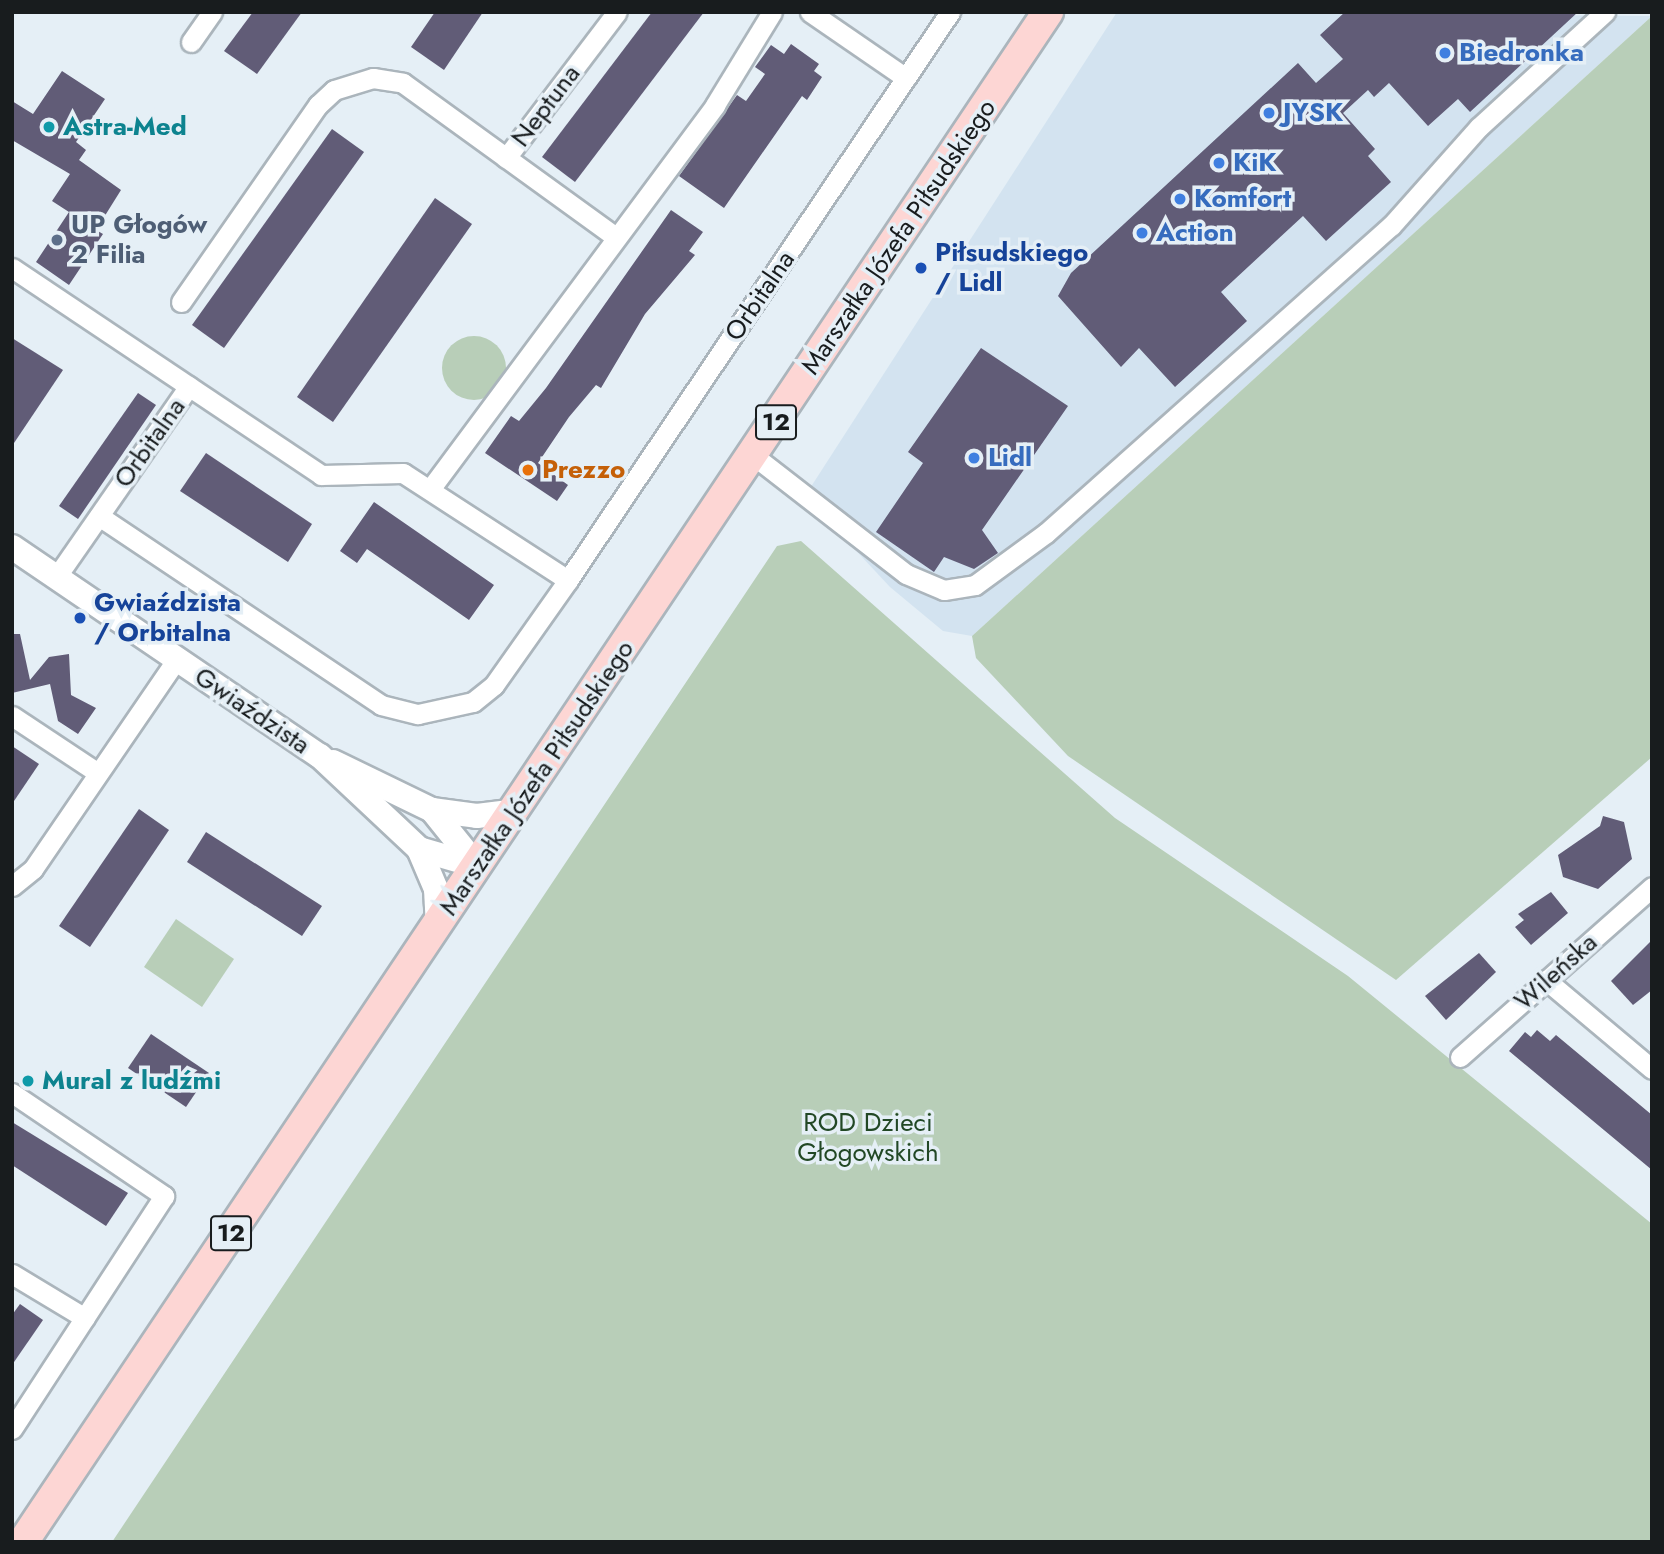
<!DOCTYPE html>
<meta charset="utf-8">
<style>
body{margin:0}
#map{position:relative;width:1664px;height:1554px;overflow:hidden;background:#e5eff6;font-family:Jost,sans-serif}
div>[style]{position:absolute}
.built>*{inset:0;background:#d3e3f0}
.green>*{inset:0;background:#b8ceb8}
.round{border-radius:50%}
.building>*{inset:0;background:#615c77}
.roads{filter:drop-shadow(2px 0 #abb5bc) drop-shadow(-2px 0 #abb5bc) drop-shadow(0 2px #abb5bc) drop-shadow(0 -2px #abb5bc)}
.minor>*{height:19px;margin:-9.5px;padding:0 9.5px;transform-origin:9.5px;border-radius:9.5px;background:#fff}
.tertiary>*{height:24px;margin:-12px;padding:0 12px;transform-origin:12px;border-radius:12px;background:#fff}
.primary>*{height:30px;margin:-15px;padding:0 15px;transform-origin:15px;border-radius:15px;background:#fdd6d4}
.dots>*{width:19px;height:19px;translate:-50% -50%;box-sizing:border-box;border:4px solid #e5eff6;border-radius:50%}
span{translate:-50% -50%;white-space:nowrap;text-align:center;line-height:1.15;-webkit-text-stroke:7px #e5eff6;paint-order:stroke}
.shield-label span{padding:2px 5px;background:#e5eff6;border:2px solid;border-radius:5px;-webkit-text-stroke-width:0}
.shield-label{font-size:24px;color:#181c1e;font-weight:700}
.shop-label{font-size:26px;color:#366cbe;font-weight:700}
.left{translate:0 -50%;text-align:left}
.street-label{font-size:26px;color:#181c1e}
.culture-label{font-size:26px;color:#0d838f;font-weight:700}
.service-label{font-size:26px;color:#4e5e75;font-weight:700}
.transit-label{font-size:26px;color:#164399;font-weight:700}
.food-label{font-size:26px;color:#c56008;font-weight:700}
.park-label{font-size:26px;color:#224825}
.frame{position:absolute;inset:0;border:14px solid #181c1e;pointer-events:none}
</style>
<div id="map">
<div class="built">
<i style="clip-path:polygon(1117px 12px,1652px 16px,972px 636px,943px 631px,890px 587px,805px 496px)"></i>
</div>
<div class="green">
<i style="clip-path:polygon(1652px 16px,1652px 757px,1396px 980px,1068px 756px,976px 658px,972px 636px)"></i>
<i class="round" style="left:442px;top:336px;width:64px;height:64px"></i>
<i style="clip-path:polygon(801px 541px,1115px 818px,1348px 976px,1652px 1224px,1652px 1542px,112px 1542px,777px 546px)"></i>
<i style="clip-path:polygon(176px 919px,234px 959px,202px 1007px,144px 967px)"></i>
</div>
<div class="building">
<i style="clip-path:polygon(253px 12px,302px 12px,257px 74px,224px 51px)"></i>
<i style="clip-path:polygon(435px 12px,483px 12px,444px 70px,411px 47px)"></i>
<i style="clip-path:polygon(652px 12px,704px 12px,575px 182px,542px 157px)"></i>
<i style="clip-path:polygon(1345px 12px,1578px 12px,1470px 112px,1458px 99px,1428px 126px,1389px 83px,1374px 97px,1368px 90px,1343px 113px,1375px 149px,1368px 156px,1391px 182px,1326px 241px,1303px 216px,1221px 292px,1247px 321px,1175px 387px,1139px 348px,1121px 367px,1058px 296px,1071px 273px,1298px 63px,1316px 83px,1343px 59px,1320px 35px)"></i>
<i style="clip-path:polygon(791px 44px,819px 64px,814px 71px,822px 77px,807px 100px,802px 96px,724px 208px,679px 176px,737px 95px,746px 101px,765px 74px,755px 67px,771px 45px,784px 54px)"></i>
<i style="clip-path:polygon(62px 71px,105px 99px,76px 142px,86px 150px,79px 160px,121px 190px,96px 230px,103px 234px,69px 285px,36px 262px,69px 212px,52px 201px,70px 174px,12px 140px,12px 101px,33px 114px)"></i>
<i style="clip-path:polygon(332px 129px,364px 152px,224px 348px,192px 325px)"></i>
<i style="clip-path:polygon(435px 198px,472px 224px,333px 422px,297px 397px)"></i>
<i style="clip-path:polygon(671px 210px,703px 232px,689px 251px,695px 255px,645px 314px,601px 388px,596px 385px,569px 417px,538px 463px,568px 485px,557px 501px,485px 453px,511px 416px,519px 421px,546px 388px)"></i>
<i style="clip-path:polygon(12px 338px,63px 370px,12px 446px)"></i>
<i style="clip-path:polygon(981px 348px,1068px 406px,982px 530px,998px 553px,974px 569px,944px 557px,934px 572px,876px 532px,923px 463px,908px 452px)"></i>
<i style="clip-path:polygon(138px 393px,156px 405px,78px 519px,59px 506px)"></i>
<i style="clip-path:polygon(206px 453px,312px 524px,288px 562px,180px 491px)"></i>
<i style="clip-path:polygon(374px 502px,494px 585px,469px 620px,367px 549px,357px 563px,340px 551px)"></i>
<i style="clip-path:polygon(12px 634px,20px 634px,30px 680px,49px 657px,69px 654px,71px 695px,96px 708px,78px 734px,58px 721px,50px 684px,12px 693px)"></i>
<i style="clip-path:polygon(12px 746px,39px 764px,12px 804px)"></i>
<i style="clip-path:polygon(139px 809px,169px 830px,90px 947px,59px 926px)"></i>
<i style="clip-path:polygon(1603px 816px,1624px 822px,1632px 859px,1598px 889px,1563px 877px,1558px 855px,1600px 826px)"></i>
<i style="clip-path:polygon(206px 832px,322px 906px,302px 936px,187px 862px)"></i>
<i style="clip-path:polygon(1551px 892px,1568px 913px,1531px 945px,1515px 927px,1524px 920px,1518px 914px)"></i>
<i style="clip-path:polygon(1652px 940px,1652px 990px,1633px 1005px,1611px 981px)"></i>
<i style="clip-path:polygon(1479px 953px,1496px 972px,1446px 1020px,1425px 996px)"></i>
<i style="clip-path:polygon(1537px 1030px,1550px 1041px,1556px 1035px,1652px 1115px,1652px 1170px,1509px 1051px,1525px 1032px,1531px 1037px)"></i>
<i style="clip-path:polygon(151px 1034px,209px 1073px,186px 1107px,128px 1068px)"></i>
<i style="clip-path:polygon(12px 1122px,128px 1193px,106px 1226px,12px 1165px)"></i>
<i style="clip-path:polygon(20px 1304px,43px 1320px,12px 1365px,12px 1315px)"></i>
</div>
<div class="roads">
<div class="minor">
<i style="left:810px;top:12px;width:116px;rotate:34.5deg"></i>
<i style="left:191px;top:42px;width:37px;rotate:-55deg"></i>
<i style="left:506px;top:158px;width:183px;rotate:-52.8deg"></i>
<i style="left:12px;top:268px;width:372px;rotate:33.8deg"></i>
<i style="left:321px;top:475px;width:82px;rotate:-1.4deg"></i>
<i style="left:403px;top:473px;width:197px;rotate:33deg"></i>
<i style="left:181px;top:302px;width:240px;rotate:-55.2deg"></i>
<i style="left:318px;top:105px;width:22px;rotate:-43deg"></i>
<i style="left:334px;top:90px;width:41px;rotate:-17.1deg"></i>
<i style="left:373px;top:78px;width:30px;rotate:9deg"></i>
<i style="left:403px;top:83px;width:263px;rotate:35.9deg"></i>
<i style="left:754px;top:456px;width:192px;rotate:37.8deg"></i>
<i style="left:906px;top:574px;width:41px;rotate:22.8deg"></i>
<i style="left:944px;top:590px;width:31px;rotate:-9deg"></i>
<i style="left:975px;top:585px;width:88px;rotate:-36.2deg"></i>
<i style="left:1046px;top:533px;width:462px;rotate:-41.7deg"></i>
<i style="left:1391px;top:226px;width:132px;rotate:-48.4deg"></i>
<i style="left:1479px;top:127px;width:171px;rotate:-42.4deg"></i>
<i style="left:431px;top:488px;width:477px;rotate:-53.4deg"></i>
<i style="left:715px;top:105px;width:109px;rotate:-58.5deg"></i>
<i style="left:99px;top:516px;width:339px;rotate:33.8deg"></i>
<i style="left:381px;top:705px;width:38px;rotate:14deg"></i>
<i style="left:418px;top:714px;width:56px;rotate:-12.3deg"></i>
<i style="left:473px;top:702px;width:27px;rotate:-39deg"></i>
<i style="left:494px;top:685px;width:128px;rotate:-54.8deg"></i>
<i style="left:568px;top:580px;width:685px;rotate:-56.08deg"></i>
<i style="left:57px;top:576px;width:231px;rotate:-55.2deg"></i>
<i style="left:12px;top:716px;width:103px;rotate:33.5deg"></i>
<i style="left:12px;top:886px;width:27px;rotate:-39deg"></i>
<i style="left:33px;top:869px;width:253px;rotate:-55.6deg"></i>
<i style="left:1546px;top:980px;width:138px;rotate:40deg"></i>
<i style="left:1460px;top:1057px;width:256px;rotate:-41.5deg"></i>
<i style="left:12px;top:1093px;width:184px;rotate:34.1deg"></i>
<i style="left:164px;top:1196px;width:278px;rotate:123.1deg"></i>
<i style="left:12px;top:1274px;width:85px;rotate:31.1deg"></i>
</div>
<div class="tertiary">
<i style="left:12px;top:547px;width:372px;rotate:34.2deg"></i>
<i style="left:320px;top:756px;width:136px;rotate:43.2deg"></i>
<i style="left:419px;top:849px;width:60px;rotate:16.3deg"></i>
<i style="left:333px;top:762px;width:110px;rotate:25.9deg"></i>
<i style="left:432px;top:810px;width:72px;rotate:51.2deg"></i>
<i style="left:432px;top:810px;width:45px;rotate:7.6deg"></i>
<i style="left:477px;top:816px;width:39px;rotate:-7deg"></i>
<i style="left:419px;top:849px;width:43px;rotate:67deg"></i>
<i style="left:436px;top:889px;width:35px;rotate:87deg"></i>
</div>
<div class="primary">
<i style="left:23px;top:1542px;width:1842px;rotate:-56.18deg"></i>
</div>
</div>
<div class="dots">
<i style="left:1445px;top:53px;background:#3f7fe0"></i>
<i style="left:1269px;top:113px;background:#3f7fe0"></i>
<i style="left:49px;top:127px;background:#0f9aa8"></i>
<i style="left:1219px;top:163px;background:#3f7fe0"></i>
<i style="left:1180px;top:199px;background:#3f7fe0"></i>
<i style="left:1142px;top:233px;background:#3f7fe0"></i>
<i style="left:57px;top:240px;background:#5c6f8a"></i>
<i style="left:921px;top:268px;background:#1a4fb4"></i>
<i style="left:974px;top:458px;background:#3f7fe0"></i>
<i style="left:528px;top:470px;background:#e8710a"></i>
<i style="left:80px;top:618px;background:#1a4fb4"></i>
<i style="left:28px;top:1081px;background:#0f9aa8"></i>
</div>
<div class="shield-label">
<span style="left:776px;top:422px">12</span>
<span style="left:231px;top:1233px">12</span>
</div>
<div class="shop-label">
<span class="left" style="left:1459px;top:53px">Biedronka</span>
<span class="left" style="left:1283px;top:113px">JYSK</span>
<span class="left" style="left:1233px;top:163px">KiK</span>
<span class="left" style="left:1194px;top:199px">Komfort</span>
<span class="left" style="left:1156px;top:233px">Action</span>
<span class="left" style="left:988px;top:458px">Lidl</span>
</div>
<div class="street-label">
<span style="left:546px;top:106px;rotate:-53deg">Neptuna</span>
<span style="left:899px;top:237px;rotate:-56deg">Marszałka Józefa Piłsudskiego</span>
<span style="left:760px;top:296px;rotate:-56deg">Orbitalna</span>
<span style="left:150px;top:443px;rotate:-55deg">Orbitalna</span>
<span style="left:252px;top:711px;rotate:34deg">Gwiaździsta</span>
<span style="left:537px;top:778px;rotate:-56deg">Marszałka Józefa Piłsudskiego</span>
<span style="left:1556px;top:972px;rotate:-42deg">Wileńska</span>
</div>
<div class="culture-label">
<span class="left" style="left:63px;top:127px">Astra-Med</span>
<span class="left" style="left:42px;top:1081px">Mural z ludźmi</span>
</div>
<div class="service-label">
<span class="left" style="left:71px;top:240px">UP Głogów<br>2 Filia</span>
</div>
<div class="transit-label">
<span class="left" style="left:935px;top:268px">Piłsudskiego<br>/ Lidl</span>
<span class="left" style="left:94px;top:618px">Gwiaździsta<br>/ Orbitalna</span>
</div>
<div class="food-label">
<span class="left" style="left:542px;top:470px">Prezzo</span>
</div>
<div class="park-label">
<span style="left:868px;top:1138px">ROD Dzieci<br>Głogowskich</span>
</div>
<div class="frame"></div>
</div>
